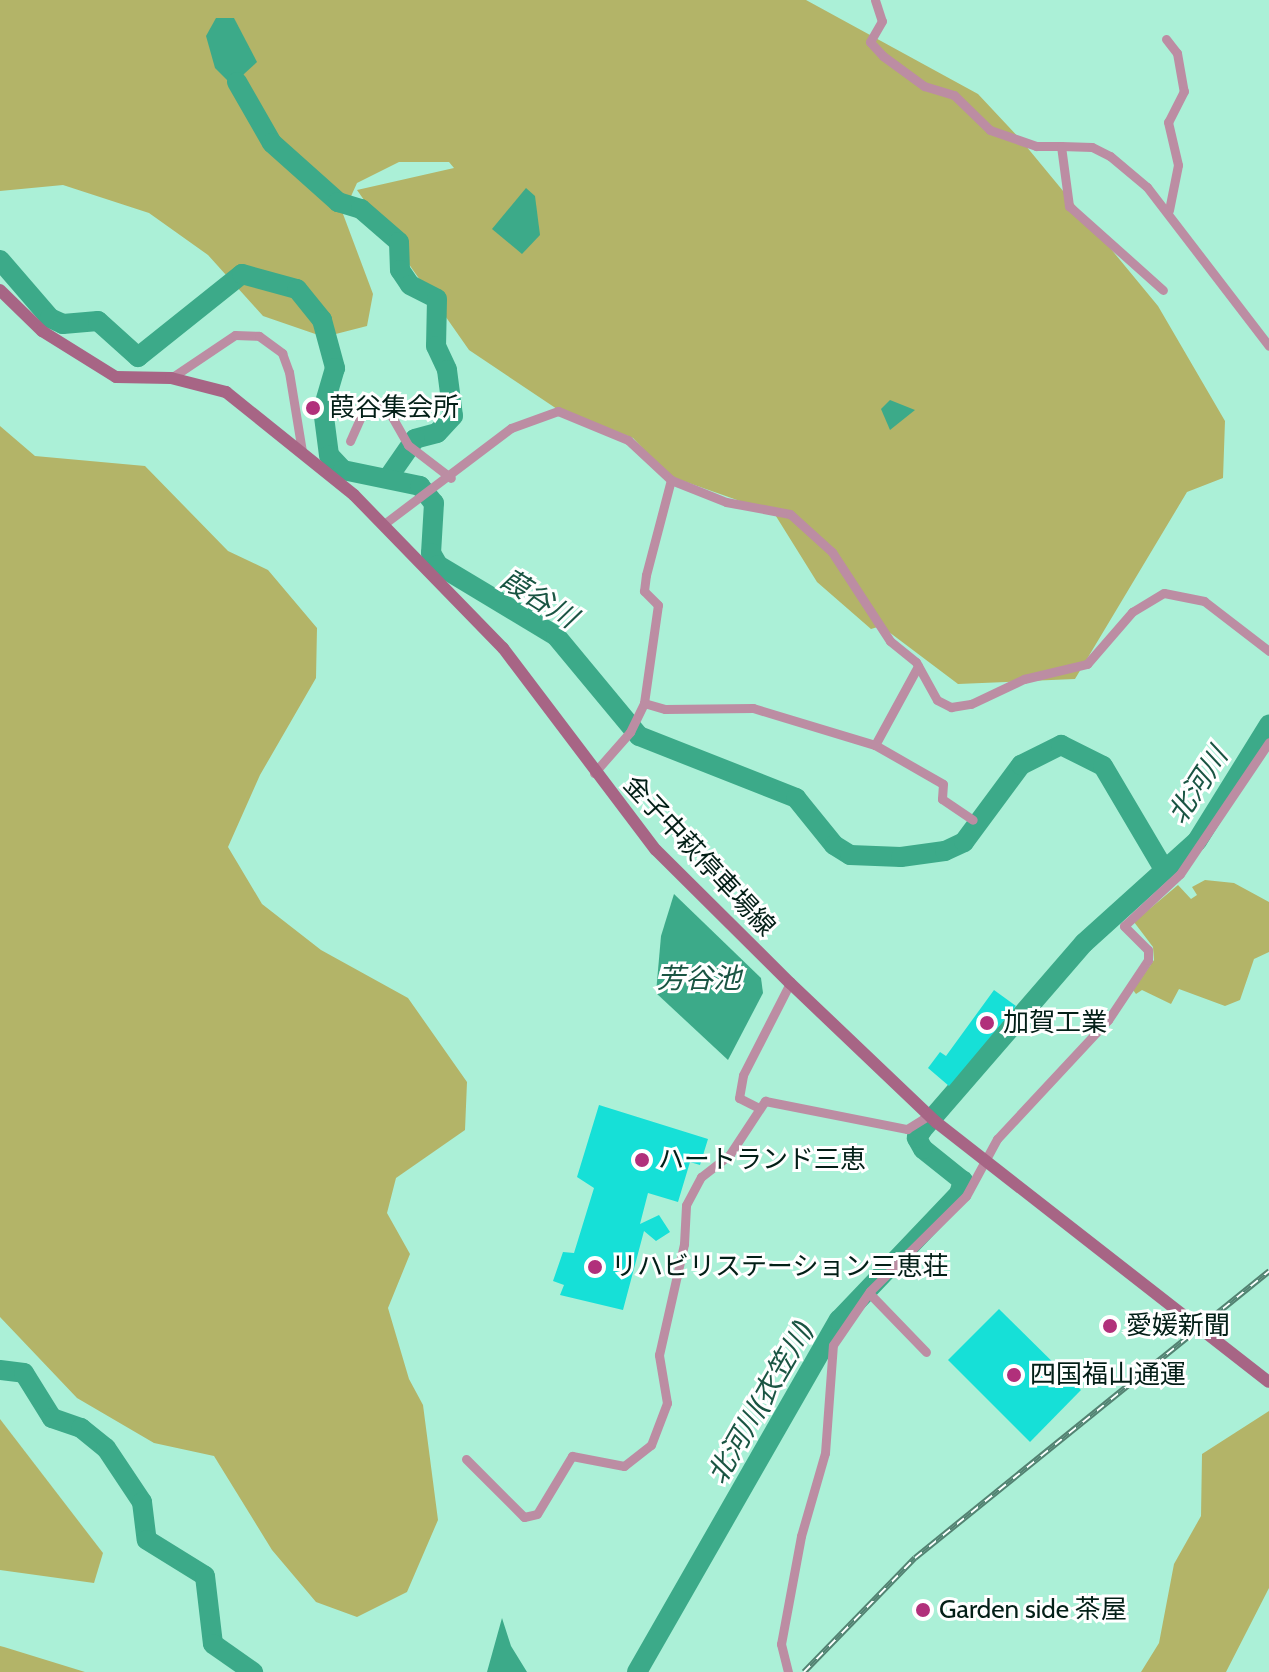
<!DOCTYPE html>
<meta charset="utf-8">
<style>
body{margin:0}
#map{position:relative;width:1269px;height:1672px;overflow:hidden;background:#abf0d7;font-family:Cabin,"Noto Sans JP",sans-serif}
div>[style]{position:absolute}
.green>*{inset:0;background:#b3b468}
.water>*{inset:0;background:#3caa89}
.river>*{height:20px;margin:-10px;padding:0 10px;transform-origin:10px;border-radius:10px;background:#3caa89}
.building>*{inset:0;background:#16e0d7}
.street>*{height:9px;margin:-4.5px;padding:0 4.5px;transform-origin:4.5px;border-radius:4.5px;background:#bc8da3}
.secondary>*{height:12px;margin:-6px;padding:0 6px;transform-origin:6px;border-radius:6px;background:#a76585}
.rail>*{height:6px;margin-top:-3px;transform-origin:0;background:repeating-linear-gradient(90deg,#fff 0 9px,#538272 0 18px);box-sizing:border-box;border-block:2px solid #538272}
.dots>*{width:22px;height:22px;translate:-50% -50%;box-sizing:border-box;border:4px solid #fff;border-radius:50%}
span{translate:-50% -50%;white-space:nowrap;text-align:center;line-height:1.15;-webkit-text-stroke:6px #fff;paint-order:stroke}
.poi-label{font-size:26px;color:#031f17}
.left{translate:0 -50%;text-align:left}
.street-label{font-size:26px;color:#031f17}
.water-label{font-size:28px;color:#1a5543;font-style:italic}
</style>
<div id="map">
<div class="green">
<i style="clip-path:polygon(0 0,806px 0,978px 94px,1021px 140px,1158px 306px,1225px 421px,1223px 478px,1187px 492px,1075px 679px,958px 684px,881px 626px,871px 629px,817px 582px,774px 513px,669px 476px,633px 438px,557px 409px,469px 350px,357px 190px,454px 168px,449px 162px,399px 162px,357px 183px,343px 214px,373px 294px,367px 326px,324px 337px,263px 316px,208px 255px,149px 213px,63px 185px,0 191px)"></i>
<i style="clip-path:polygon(0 426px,35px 456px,145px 466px,228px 551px,268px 570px,317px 628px,316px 678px,260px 775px,228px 847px,262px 904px,321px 950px,408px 998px,467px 1082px,465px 1130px,396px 1178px,387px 1213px,410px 1254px,388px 1308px,409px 1379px,423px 1405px,438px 1520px,407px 1592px,357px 1617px,316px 1602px,272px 1550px,214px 1456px,154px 1443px,77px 1398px,0 1317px)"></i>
<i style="clip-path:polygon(1205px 880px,1234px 883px,1269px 902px,1269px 952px,1254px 959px,1240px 1000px,1225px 1006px,1179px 989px,1171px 1004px,1142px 990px,1136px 994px,1133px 990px,1154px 960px,1153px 947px,1134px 922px,1178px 885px,1191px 899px,1197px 895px,1192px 887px)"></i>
<i style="clip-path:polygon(1269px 1411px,1269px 1588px,1226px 1672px,1141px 1672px,1159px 1643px,1174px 1564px,1201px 1516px,1202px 1454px)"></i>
<i style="clip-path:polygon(0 1419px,103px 1553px,94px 1583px,0 1570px)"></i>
<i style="clip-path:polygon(0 1646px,4px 1647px,85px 1672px,0 1672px)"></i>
</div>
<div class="water">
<i style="clip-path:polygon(216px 18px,234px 18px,257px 62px,232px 85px,215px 68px,206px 36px)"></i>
<i style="clip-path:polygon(526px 188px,535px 196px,540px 235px,522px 254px,492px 229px)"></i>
<i style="clip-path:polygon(890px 400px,915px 410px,890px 430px,881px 409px)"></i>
<i style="clip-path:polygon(674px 894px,761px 978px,763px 993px,728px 1060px,656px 993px,661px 936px)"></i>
<i style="clip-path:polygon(502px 1618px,511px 1646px,527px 1672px,487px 1672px)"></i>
</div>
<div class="river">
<i style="left:237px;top:82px;width:70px;rotate:60.2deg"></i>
<i style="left:272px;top:143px;width:89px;rotate:41.8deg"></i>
<i style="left:338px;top:202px;width:24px;rotate:17deg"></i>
<i style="left:361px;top:209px;width:50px;rotate:41deg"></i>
<i style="left:399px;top:242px;width:28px;rotate:88deg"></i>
<i style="left:400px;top:270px;width:18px;rotate:56deg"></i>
<i style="left:410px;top:285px;width:30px;rotate:27deg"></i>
<i style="left:437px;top:299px;width:47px;rotate:91.2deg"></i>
<i style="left:436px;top:346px;width:26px;rotate:65deg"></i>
<i style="left:447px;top:370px;width:46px;rotate:82.6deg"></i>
<i style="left:453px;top:416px;width:23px;rotate:133deg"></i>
<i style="left:437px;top:433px;width:23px;rotate:165deg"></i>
<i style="left:415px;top:439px;width:44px;rotate:124.8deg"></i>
<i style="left:0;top:260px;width:77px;rotate:49.2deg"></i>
<i style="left:50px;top:318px;width:14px;rotate:25deg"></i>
<i style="left:63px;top:324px;width:35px;rotate:-5deg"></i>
<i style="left:98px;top:321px;width:54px;rotate:42deg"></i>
<i style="left:138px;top:357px;width:133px;rotate:-38.6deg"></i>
<i style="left:242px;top:274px;width:57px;rotate:15.3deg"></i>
<i style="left:297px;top:289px;width:40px;rotate:51deg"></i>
<i style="left:322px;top:320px;width:50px;rotate:74.8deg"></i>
<i style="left:335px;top:368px;width:43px;rotate:106.3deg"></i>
<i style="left:323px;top:409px;width:46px;rotate:82.6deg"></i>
<i style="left:329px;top:455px;width:21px;rotate:47deg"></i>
<i style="left:343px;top:470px;width:79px;rotate:11.7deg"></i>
<i style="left:420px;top:486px;width:22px;rotate:51deg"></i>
<i style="left:434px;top:503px;width:50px;rotate:93.4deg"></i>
<i style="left:431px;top:553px;width:14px;rotate:60deg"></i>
<i style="left:438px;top:565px;width:138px;rotate:31deg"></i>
<i style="left:556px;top:636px;width:130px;rotate:50.3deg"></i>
<i style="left:639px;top:736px;width:169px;rotate:21.5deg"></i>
<i style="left:796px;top:798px;width:60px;rotate:51deg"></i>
<i style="left:834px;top:845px;width:19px;rotate:32deg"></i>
<i style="left:850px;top:855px;width:51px;rotate:2.2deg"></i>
<i style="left:901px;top:857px;width:44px;rotate:-7.8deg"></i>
<i style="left:945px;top:851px;width:21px;rotate:-25deg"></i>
<i style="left:964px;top:842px;width:96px;rotate:-53.5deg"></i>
<i style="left:1021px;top:765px;width:45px;rotate:-26.6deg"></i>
<i style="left:1061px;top:745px;width:47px;rotate:26.6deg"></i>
<i style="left:1103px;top:766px;width:120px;rotate:59.4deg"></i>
<i style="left:0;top:1370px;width:24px;rotate:7deg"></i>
<i style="left:24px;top:1373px;width:53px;rotate:58.1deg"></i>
<i style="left:52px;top:1418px;width:31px;rotate:19deg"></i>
<i style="left:81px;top:1428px;width:32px;rotate:39deg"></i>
<i style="left:106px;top:1448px;width:65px;rotate:56.3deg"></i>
<i style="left:142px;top:1502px;width:38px;rotate:83deg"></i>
<i style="left:147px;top:1540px;width:68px;rotate:31.8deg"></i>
<i style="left:205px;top:1576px;width:68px;rotate:83.3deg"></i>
<i style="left:213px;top:1644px;width:49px;rotate:35deg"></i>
<i style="left:637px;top:1672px;width:406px;rotate:-60.2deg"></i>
<i style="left:839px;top:1320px;width:174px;rotate:-46.4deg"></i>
<i style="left:959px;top:1194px;width:14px;rotate:-73deg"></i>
<i style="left:963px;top:1181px;width:51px;rotate:-141.3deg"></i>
<i style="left:923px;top:1149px;width:13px;rotate:-119deg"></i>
<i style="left:917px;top:1138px;width:9px;rotate:-58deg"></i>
<i style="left:922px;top:1130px;width:247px;rotate:-49.1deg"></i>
<i style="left:1084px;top:943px;width:152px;rotate:-42.1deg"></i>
<i style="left:1197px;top:841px;width:137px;rotate:-58.2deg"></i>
</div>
<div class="building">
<i style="clip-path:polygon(994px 990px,1016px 1006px,949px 1086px,928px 1068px,940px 1052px,946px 1056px)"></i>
<i style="clip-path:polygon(599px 1105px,708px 1139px,700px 1165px,690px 1162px,678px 1202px,648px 1193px,640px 1224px,659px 1215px,670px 1232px,656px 1241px,644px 1231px,623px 1310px,560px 1295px,564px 1285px,553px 1281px,563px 1252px,574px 1253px,594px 1188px,577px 1177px)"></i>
<i style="clip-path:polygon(999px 1309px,1081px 1390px,1030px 1442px,948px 1360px)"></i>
</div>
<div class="street">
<i style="left:875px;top:0;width:22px;rotate:72deg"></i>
<i style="left:882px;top:21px;width:24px;rotate:120deg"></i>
<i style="left:870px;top:42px;width:19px;rotate:47deg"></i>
<i style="left:883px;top:56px;width:51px;rotate:36.2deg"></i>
<i style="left:924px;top:86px;width:31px;rotate:17deg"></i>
<i style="left:954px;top:95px;width:50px;rotate:44.2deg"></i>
<i style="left:990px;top:130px;width:49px;rotate:19.2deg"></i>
<i style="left:1036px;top:146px;width:25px"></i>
<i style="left:1061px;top:146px;width:61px;rotate:82.4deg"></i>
<i style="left:1069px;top:206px;width:126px;rotate:41.8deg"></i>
<i style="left:1166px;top:39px;width:18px;rotate:52deg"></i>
<i style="left:1177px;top:53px;width:39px;rotate:80deg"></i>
<i style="left:1184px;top:91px;width:35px;rotate:117deg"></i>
<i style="left:1168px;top:122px;width:44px;rotate:76.9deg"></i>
<i style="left:1178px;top:165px;width:46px;rotate:101.3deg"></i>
<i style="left:1061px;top:146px;width:31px;rotate:2deg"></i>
<i style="left:1092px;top:147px;width:20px;rotate:27deg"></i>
<i style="left:1110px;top:156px;width:48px;rotate:40deg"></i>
<i style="left:1147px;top:187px;width:200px;rotate:52.5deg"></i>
<i style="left:171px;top:378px;width:77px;rotate:-33.9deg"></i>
<i style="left:235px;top:335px;width:24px;rotate:2deg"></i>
<i style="left:259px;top:336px;width:29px;rotate:36deg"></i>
<i style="left:282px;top:353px;width:20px;rotate:70deg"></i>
<i style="left:289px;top:372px;width:80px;rotate:80.7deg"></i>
<i style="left:350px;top:441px;width:36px;rotate:-66deg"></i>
<i style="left:365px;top:408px;width:22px"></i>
<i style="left:387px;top:408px;width:43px;rotate:60.4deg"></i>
<i style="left:408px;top:445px;width:54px;rotate:37.5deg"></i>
<i style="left:384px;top:524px;width:159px;rotate:-37.1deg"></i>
<i style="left:511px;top:428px;width:50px;rotate:-19.9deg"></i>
<i style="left:558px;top:411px;width:76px;rotate:22.5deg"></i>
<i style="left:628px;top:440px;width:59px;rotate:42.9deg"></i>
<i style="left:644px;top:703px;width:99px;rotate:-81.9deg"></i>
<i style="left:658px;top:605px;width:20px;rotate:-135deg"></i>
<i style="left:644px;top:591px;width:16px;rotate:-83deg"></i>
<i style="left:646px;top:575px;width:98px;rotate:-75.3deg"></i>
<i style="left:671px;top:480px;width:59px;rotate:21.8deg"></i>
<i style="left:726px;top:502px;width:65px;rotate:10.6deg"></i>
<i style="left:790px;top:514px;width:57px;rotate:42.1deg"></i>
<i style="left:832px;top:552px;width:106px;rotate:56.9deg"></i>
<i style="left:890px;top:641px;width:33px;rotate:39deg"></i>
<i style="left:916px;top:662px;width:43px;rotate:61.1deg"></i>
<i style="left:937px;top:700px;width:16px;rotate:27deg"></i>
<i style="left:951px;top:707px;width:20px;rotate:-9deg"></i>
<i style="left:971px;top:704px;width:59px;rotate:-25.3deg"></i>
<i style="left:1024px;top:679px;width:65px;rotate:-13.4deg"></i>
<i style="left:1087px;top:664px;width:69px;rotate:-49.1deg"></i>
<i style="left:1132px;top:612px;width:37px;rotate:-31deg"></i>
<i style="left:1164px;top:593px;width:41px;rotate:11.3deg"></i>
<i style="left:1204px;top:601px;width:82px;rotate:37.6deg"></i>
<i style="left:875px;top:745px;width:78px;rotate:29.8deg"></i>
<i style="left:943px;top:784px;width:15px;rotate:94deg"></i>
<i style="left:942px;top:799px;width:37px;rotate:34deg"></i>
<i style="left:594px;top:773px;width:55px;rotate:-48.7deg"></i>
<i style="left:630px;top:732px;width:32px;rotate:-64deg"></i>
<i style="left:644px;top:703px;width:22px;rotate:16deg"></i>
<i style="left:665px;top:709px;width:88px;rotate:-0.7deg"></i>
<i style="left:753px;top:708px;width:127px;rotate:16.9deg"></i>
<i style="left:875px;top:745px;width:90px;rotate:-61.4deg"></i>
<i style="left:757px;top:1107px;width:20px;rotate:-153deg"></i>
<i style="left:739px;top:1098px;width:23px;rotate:-80deg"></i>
<i style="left:743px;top:1075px;width:103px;rotate:-62.9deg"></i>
<i style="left:869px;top:1293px;width:82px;rotate:46deg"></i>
<i style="left:466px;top:1459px;width:82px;rotate:45deg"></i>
<i style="left:524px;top:1517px;width:13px;rotate:-13deg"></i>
<i style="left:537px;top:1514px;width:68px;rotate:-58.9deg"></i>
<i style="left:572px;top:1456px;width:53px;rotate:10.9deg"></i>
<i style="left:624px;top:1466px;width:34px;rotate:-38deg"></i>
<i style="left:651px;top:1445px;width:45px;rotate:-69.1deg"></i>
<i style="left:667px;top:1403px;width:49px;rotate:-99.5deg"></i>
<i style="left:659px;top:1355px;width:114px;rotate:-77.3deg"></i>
<i style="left:684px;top:1244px;width:39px;rotate:-87deg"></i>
<i style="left:686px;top:1205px;width:32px;rotate:-62deg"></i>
<i style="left:701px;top:1177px;width:37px;rotate:-38deg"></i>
<i style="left:730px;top:1154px;width:64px;rotate:-56.6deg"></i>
<i style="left:765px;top:1101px;width:145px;rotate:11.2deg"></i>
<i style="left:907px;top:1129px;width:25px;rotate:-32deg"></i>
<i style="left:788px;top:1672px;width:29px;rotate:-104deg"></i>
<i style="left:781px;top:1644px;width:110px;rotate:-79.5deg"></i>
<i style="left:801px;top:1536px;width:86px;rotate:-73.9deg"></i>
<i style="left:825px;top:1453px;width:108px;rotate:-85.8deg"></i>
<i style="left:833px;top:1345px;width:65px;rotate:-55.6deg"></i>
<i style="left:870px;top:1291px;width:135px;rotate:-44.7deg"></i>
<i style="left:966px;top:1196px;width:65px;rotate:-61.5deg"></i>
<i style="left:997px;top:1139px;width:163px;rotate:-47deg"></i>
<i style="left:1108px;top:1020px;width:72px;rotate:-56.3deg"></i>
<i style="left:1148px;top:960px;width:10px;rotate:-90deg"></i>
<i style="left:1148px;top:950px;width:34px;rotate:-135deg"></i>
<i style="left:1124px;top:926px;width:76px;rotate:-42.9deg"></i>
<i style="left:1180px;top:874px;width:159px;rotate:-56deg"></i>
</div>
<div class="secondary">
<i style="left:0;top:290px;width:59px;rotate:44.3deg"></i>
<i style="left:42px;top:331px;width:87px;rotate:31.9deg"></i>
<i style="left:116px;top:377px;width:55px;rotate:1deg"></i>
<i style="left:171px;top:378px;width:57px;rotate:14.3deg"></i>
<i style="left:226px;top:392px;width:164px;rotate:38.8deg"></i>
<i style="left:354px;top:495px;width:214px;rotate:45.8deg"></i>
<i style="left:503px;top:648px;width:253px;rotate:52.9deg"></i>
<i style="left:656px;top:850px;width:189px;rotate:44.8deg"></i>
<i style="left:790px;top:983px;width:202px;rotate:43.6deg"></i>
<i style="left:936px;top:1122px;width:422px;rotate:38deg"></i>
</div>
<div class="rail">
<i style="left:804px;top:1672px;width:159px;rotate:-45.8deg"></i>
<i style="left:915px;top:1558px;width:456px;rotate:-39deg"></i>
</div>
<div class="dots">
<i style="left:313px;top:408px;background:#b1307b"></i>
<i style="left:987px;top:1023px;background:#b1307b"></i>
<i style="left:642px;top:1160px;background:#b1307b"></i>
<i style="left:595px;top:1267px;background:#b1307b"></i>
<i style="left:1110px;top:1326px;background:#b1307b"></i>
<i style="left:1014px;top:1375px;background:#b1307b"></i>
<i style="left:923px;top:1610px;background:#b1307b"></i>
</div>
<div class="poi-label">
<span class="left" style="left:329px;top:408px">葭谷集会所</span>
<span class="left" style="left:1003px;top:1023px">加賀工業</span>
<span class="left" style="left:658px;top:1160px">ハートランド三恵</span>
<span class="left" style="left:611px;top:1267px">リハビリステーション三恵荘</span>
<span class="left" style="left:1126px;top:1326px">愛媛新聞</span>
<span class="left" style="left:1030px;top:1375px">四国福山通運</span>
<span class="left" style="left:939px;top:1610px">Garden side 茶屋</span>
</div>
<div class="street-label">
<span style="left:699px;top:856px;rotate:47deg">金子中萩停車場線</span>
</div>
<div class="water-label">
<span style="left:539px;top:598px;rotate:32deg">葭谷川</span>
<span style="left:1197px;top:785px;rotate:-57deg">北河川</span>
<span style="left:699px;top:978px">芳谷池</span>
<span style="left:760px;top:1402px;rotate:-60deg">北河川(衣笠川)</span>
</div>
</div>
